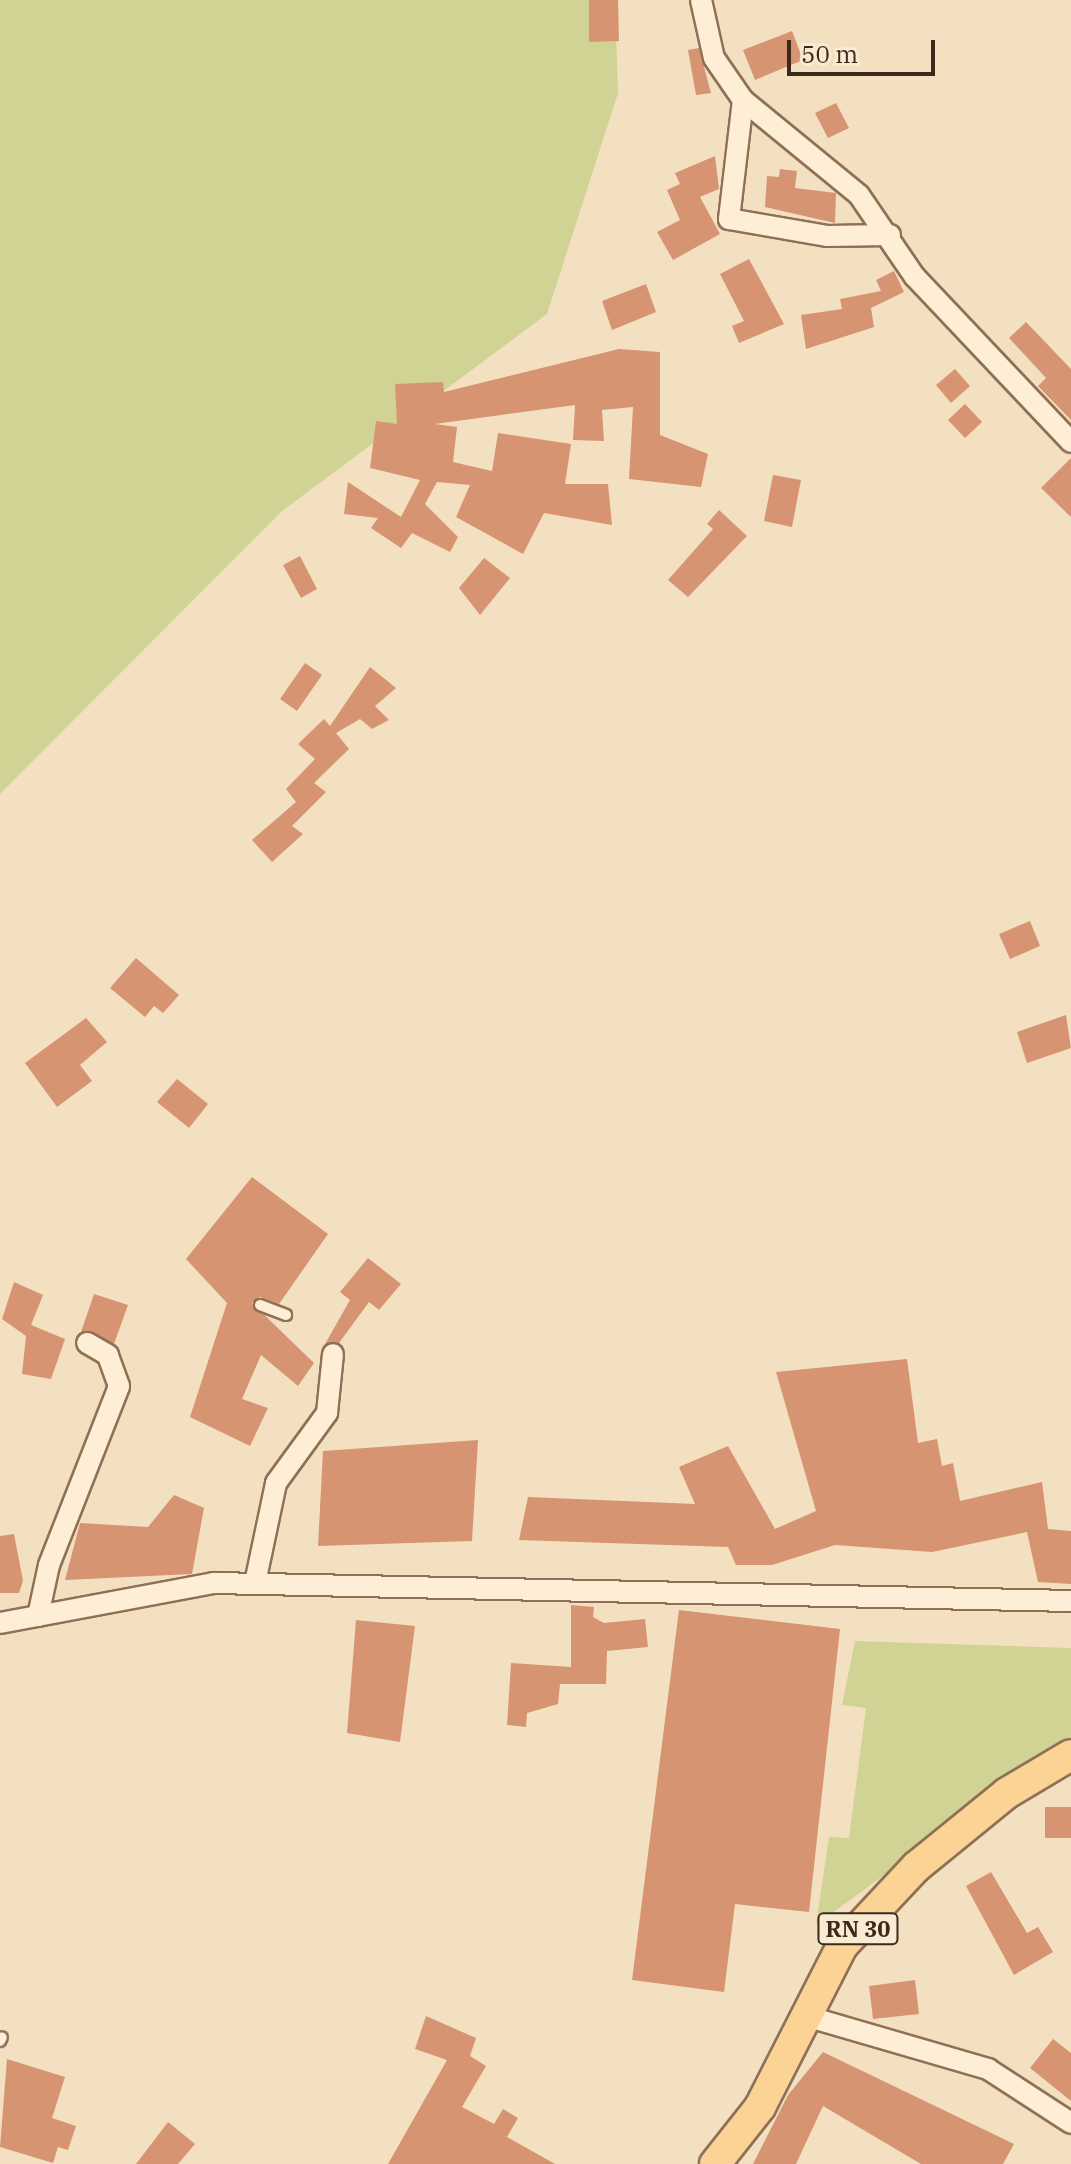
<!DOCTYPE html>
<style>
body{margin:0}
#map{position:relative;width:1071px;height:2164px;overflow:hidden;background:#f3e0c0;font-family:"IBM Plex Serif",serif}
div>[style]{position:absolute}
.green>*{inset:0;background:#d0d393}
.building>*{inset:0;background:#d69472}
.roads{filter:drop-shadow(2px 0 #8f7056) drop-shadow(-2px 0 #8f7056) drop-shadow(0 2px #8f7056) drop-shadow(0 -2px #8f7056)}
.lane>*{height:10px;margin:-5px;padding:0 5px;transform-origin:5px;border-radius:5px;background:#fdeed5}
.street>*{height:20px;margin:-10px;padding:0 10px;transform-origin:10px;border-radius:10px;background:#fdeed5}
.primary>*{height:30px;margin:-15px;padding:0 15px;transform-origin:15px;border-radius:15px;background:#fbd394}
span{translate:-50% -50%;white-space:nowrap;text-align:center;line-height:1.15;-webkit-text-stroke:6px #f9ebd1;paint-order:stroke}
.shield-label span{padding:2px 6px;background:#f9ebd1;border:2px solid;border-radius:6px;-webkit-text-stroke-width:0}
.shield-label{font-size:22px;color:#3d291c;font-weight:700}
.scale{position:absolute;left:787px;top:40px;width:148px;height:36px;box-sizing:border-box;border:4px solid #3d291c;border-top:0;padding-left:10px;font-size:24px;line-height:28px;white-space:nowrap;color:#3d291c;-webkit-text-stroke:6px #f9ebd1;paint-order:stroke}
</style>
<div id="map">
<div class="green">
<i style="clip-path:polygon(0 0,615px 0,618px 93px,547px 314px,282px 511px,0 794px)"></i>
<i style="clip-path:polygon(855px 1641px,1071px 1648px,1071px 1738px,816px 1925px,829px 1837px,849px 1838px,866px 1708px,842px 1705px)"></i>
</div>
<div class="building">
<i style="clip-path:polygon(589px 0,618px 0,619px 41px,589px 42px)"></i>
<i style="clip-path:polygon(792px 31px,803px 60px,755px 80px,743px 50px)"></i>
<i style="clip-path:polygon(699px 48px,711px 93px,696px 95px,688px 50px)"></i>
<i style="clip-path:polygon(836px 103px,849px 128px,828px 138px,815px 113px)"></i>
<i style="clip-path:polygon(715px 156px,719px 189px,700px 197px,720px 234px,673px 260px,657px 232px,680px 220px,667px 190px,680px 184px,675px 173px)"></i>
<i style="clip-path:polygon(780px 169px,797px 171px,795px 188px,836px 193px,835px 223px,765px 207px,767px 176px,779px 177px)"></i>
<i style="clip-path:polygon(749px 259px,784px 324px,739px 343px,732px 326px,744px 321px,720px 274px)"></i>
<i style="clip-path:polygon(894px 271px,904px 292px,871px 308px,874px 327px,806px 349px,801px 315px,842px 309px,840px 299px,881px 291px,876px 280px)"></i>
<i style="clip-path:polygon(646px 284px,656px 312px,612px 330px,602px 301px)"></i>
<i style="clip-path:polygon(1026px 322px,1071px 369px,1071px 420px,1038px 386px,1046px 378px,1009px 338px)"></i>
<i style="clip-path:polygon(619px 349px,660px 352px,660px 435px,708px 454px,701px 487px,629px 479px,633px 407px,602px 410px,604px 441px,573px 440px,575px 405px,435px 424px,457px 427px,453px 462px,492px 471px,498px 433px,571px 444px,565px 484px,608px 484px,612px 525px,544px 513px,523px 554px,456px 517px,470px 485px,437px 482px,425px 504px,458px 537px,450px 552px,412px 533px,401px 548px,371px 528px,378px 518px,344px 514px,348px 482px,401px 517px,420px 480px,370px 468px,376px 421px,397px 424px,395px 384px,443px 382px,444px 392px)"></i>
<i style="clip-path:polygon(955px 369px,970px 386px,951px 403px,936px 385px)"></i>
<i style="clip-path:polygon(965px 404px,982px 422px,965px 438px,948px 420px)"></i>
<i style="clip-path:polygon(1071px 458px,1071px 517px,1041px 488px)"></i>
<i style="clip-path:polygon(773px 475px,801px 480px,792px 527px,764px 521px)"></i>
<i style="clip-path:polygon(719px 510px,747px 536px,688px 597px,668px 580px,713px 529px,707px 524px)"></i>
<i style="clip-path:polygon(300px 556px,317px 589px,301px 598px,283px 565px)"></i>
<i style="clip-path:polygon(484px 558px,510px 578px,480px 615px,459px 588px)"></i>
<i style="clip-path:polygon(305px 663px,322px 675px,297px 711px,280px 699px)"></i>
<i style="clip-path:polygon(370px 667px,396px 688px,375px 706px,389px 720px,372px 729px,360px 719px,336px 733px,349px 749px,314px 783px,326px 792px,292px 826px,303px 834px,272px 862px,252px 840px,296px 802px,286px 789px,315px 759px,298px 744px,324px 719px,330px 726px)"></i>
<i style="clip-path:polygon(1030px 921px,1040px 946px,1010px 959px,999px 934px)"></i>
<i style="clip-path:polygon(136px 958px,179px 995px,163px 1013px,154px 1006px,145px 1017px,110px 988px)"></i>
<i style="clip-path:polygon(1066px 1015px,1071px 1048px,1027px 1063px,1017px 1032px)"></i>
<i style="clip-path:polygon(86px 1018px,107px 1042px,80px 1065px,92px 1081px,57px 1107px,25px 1063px)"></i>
<i style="clip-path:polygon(177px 1079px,208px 1104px,189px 1128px,157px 1102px)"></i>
<i style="clip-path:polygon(252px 1177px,328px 1234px,279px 1304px,260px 1297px,252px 1303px,314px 1363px,298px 1386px,261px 1355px,242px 1399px,268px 1408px,250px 1446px,190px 1417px,227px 1303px,186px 1259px)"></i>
<i style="clip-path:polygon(368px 1258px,401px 1284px,379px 1310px,369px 1302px,339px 1343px,325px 1344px,350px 1300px,340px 1292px)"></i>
<i style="clip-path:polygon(14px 1282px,43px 1295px,31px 1325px,65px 1339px,51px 1379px,22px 1374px,26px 1336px,2px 1319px)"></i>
<i style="clip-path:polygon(94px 1294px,128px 1305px,114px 1344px,81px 1332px)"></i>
<i style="clip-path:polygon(907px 1359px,918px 1443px,937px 1439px,942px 1466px,953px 1463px,960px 1501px,1042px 1482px,1048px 1529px,1071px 1531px,1071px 1584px,1038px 1582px,1027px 1532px,932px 1552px,835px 1545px,772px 1565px,736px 1565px,728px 1547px,519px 1540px,528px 1497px,695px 1504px,679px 1467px,728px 1446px,775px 1529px,816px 1511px,776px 1372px)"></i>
<i style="clip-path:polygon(478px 1440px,472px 1541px,318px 1546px,323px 1451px)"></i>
<i style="clip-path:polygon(174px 1495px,204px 1508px,192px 1574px,65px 1580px,80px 1523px,148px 1527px)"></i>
<i style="clip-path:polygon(14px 1534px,23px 1581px,19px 1593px,0 1593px,0 1536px)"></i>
<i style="clip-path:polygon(571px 1605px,594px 1607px,593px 1617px,604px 1623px,645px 1619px,648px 1647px,607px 1651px,606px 1684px,560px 1684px,558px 1704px,527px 1713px,526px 1727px,507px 1725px,511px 1663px,571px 1667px)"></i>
<i style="clip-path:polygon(679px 1610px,840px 1629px,809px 1912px,735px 1904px,724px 1992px,632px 1980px)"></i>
<i style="clip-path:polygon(356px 1620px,415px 1626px,400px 1742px,347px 1733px)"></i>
<i style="clip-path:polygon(1045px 1807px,1071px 1807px,1071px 1838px,1045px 1838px)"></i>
<i style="clip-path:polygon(991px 1872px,1027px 1933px,1038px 1927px,1053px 1952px,1014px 1975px,966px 1886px)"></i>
<i style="clip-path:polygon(915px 1980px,919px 2014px,873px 2019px,869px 1986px)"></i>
<i style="clip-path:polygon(426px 2016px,476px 2038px,470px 2056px,486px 2066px,462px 2107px,494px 2124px,503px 2109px,518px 2118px,507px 2137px,555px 2164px,388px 2164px,447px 2060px,415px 2049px)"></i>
<i style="clip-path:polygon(1053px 2039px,1071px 2053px,1071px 2101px,1030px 2068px)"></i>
<i style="clip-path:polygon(823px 2052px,1014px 2144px,1003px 2164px,921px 2164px,823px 2106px,796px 2164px,753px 2164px,788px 2095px)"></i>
<i style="clip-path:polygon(7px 2059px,65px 2077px,52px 2118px,76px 2126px,68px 2150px,58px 2147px,53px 2163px,0 2147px)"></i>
<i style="clip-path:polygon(168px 2122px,195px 2144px,178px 2164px,136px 2164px)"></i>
</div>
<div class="roads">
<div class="lane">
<i style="left:260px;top:1305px;width:28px;rotate:21deg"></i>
<i style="left:0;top:2041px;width:4px;rotate:-63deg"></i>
</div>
<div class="street">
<i style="left:701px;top:0;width:59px;rotate:77.4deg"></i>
<i style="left:714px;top:58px;width:51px;rotate:55.4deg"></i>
<i style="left:743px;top:100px;width:150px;rotate:39.3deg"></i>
<i style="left:859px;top:195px;width:99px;rotate:55.7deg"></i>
<i style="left:915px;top:277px;width:227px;rotate:46.6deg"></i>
<i style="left:743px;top:100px;width:120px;rotate:96.7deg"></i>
<i style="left:729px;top:219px;width:99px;rotate:9.8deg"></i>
<i style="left:827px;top:236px;width:63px;rotate:-0.9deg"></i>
<i style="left:255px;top:1583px;width:102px;rotate:-78.1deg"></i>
<i style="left:276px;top:1483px;width:87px;rotate:-53.9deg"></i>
<i style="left:327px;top:1413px;width:59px;rotate:-84.2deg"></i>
<i style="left:38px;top:1616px;width:52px;rotate:-77.8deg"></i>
<i style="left:49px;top:1565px;width:192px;rotate:-68.6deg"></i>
<i style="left:119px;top:1386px;width:33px;rotate:-110deg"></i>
<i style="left:108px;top:1355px;width:24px;rotate:-150deg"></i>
<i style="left:0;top:1623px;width:217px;rotate:-10.6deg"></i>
<i style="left:213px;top:1583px;width:858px;rotate:1.2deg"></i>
<i style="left:802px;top:2015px;width:194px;rotate:16.2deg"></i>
<i style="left:988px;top:2069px;width:99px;rotate:33deg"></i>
</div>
<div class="primary">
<i style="left:715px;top:2164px;width:73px;rotate:-51.7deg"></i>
<i style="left:760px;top:2107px;width:181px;rotate:-63deg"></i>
<i style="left:842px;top:1946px;width:108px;rotate:-46.9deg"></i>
<i style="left:916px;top:1867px;width:117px;rotate:-39.1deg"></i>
<i style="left:1007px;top:1793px;width:74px;rotate:-30.7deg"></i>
</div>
</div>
<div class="shield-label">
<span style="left:858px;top:1929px">RN 30</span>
</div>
<div class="scale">50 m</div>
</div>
